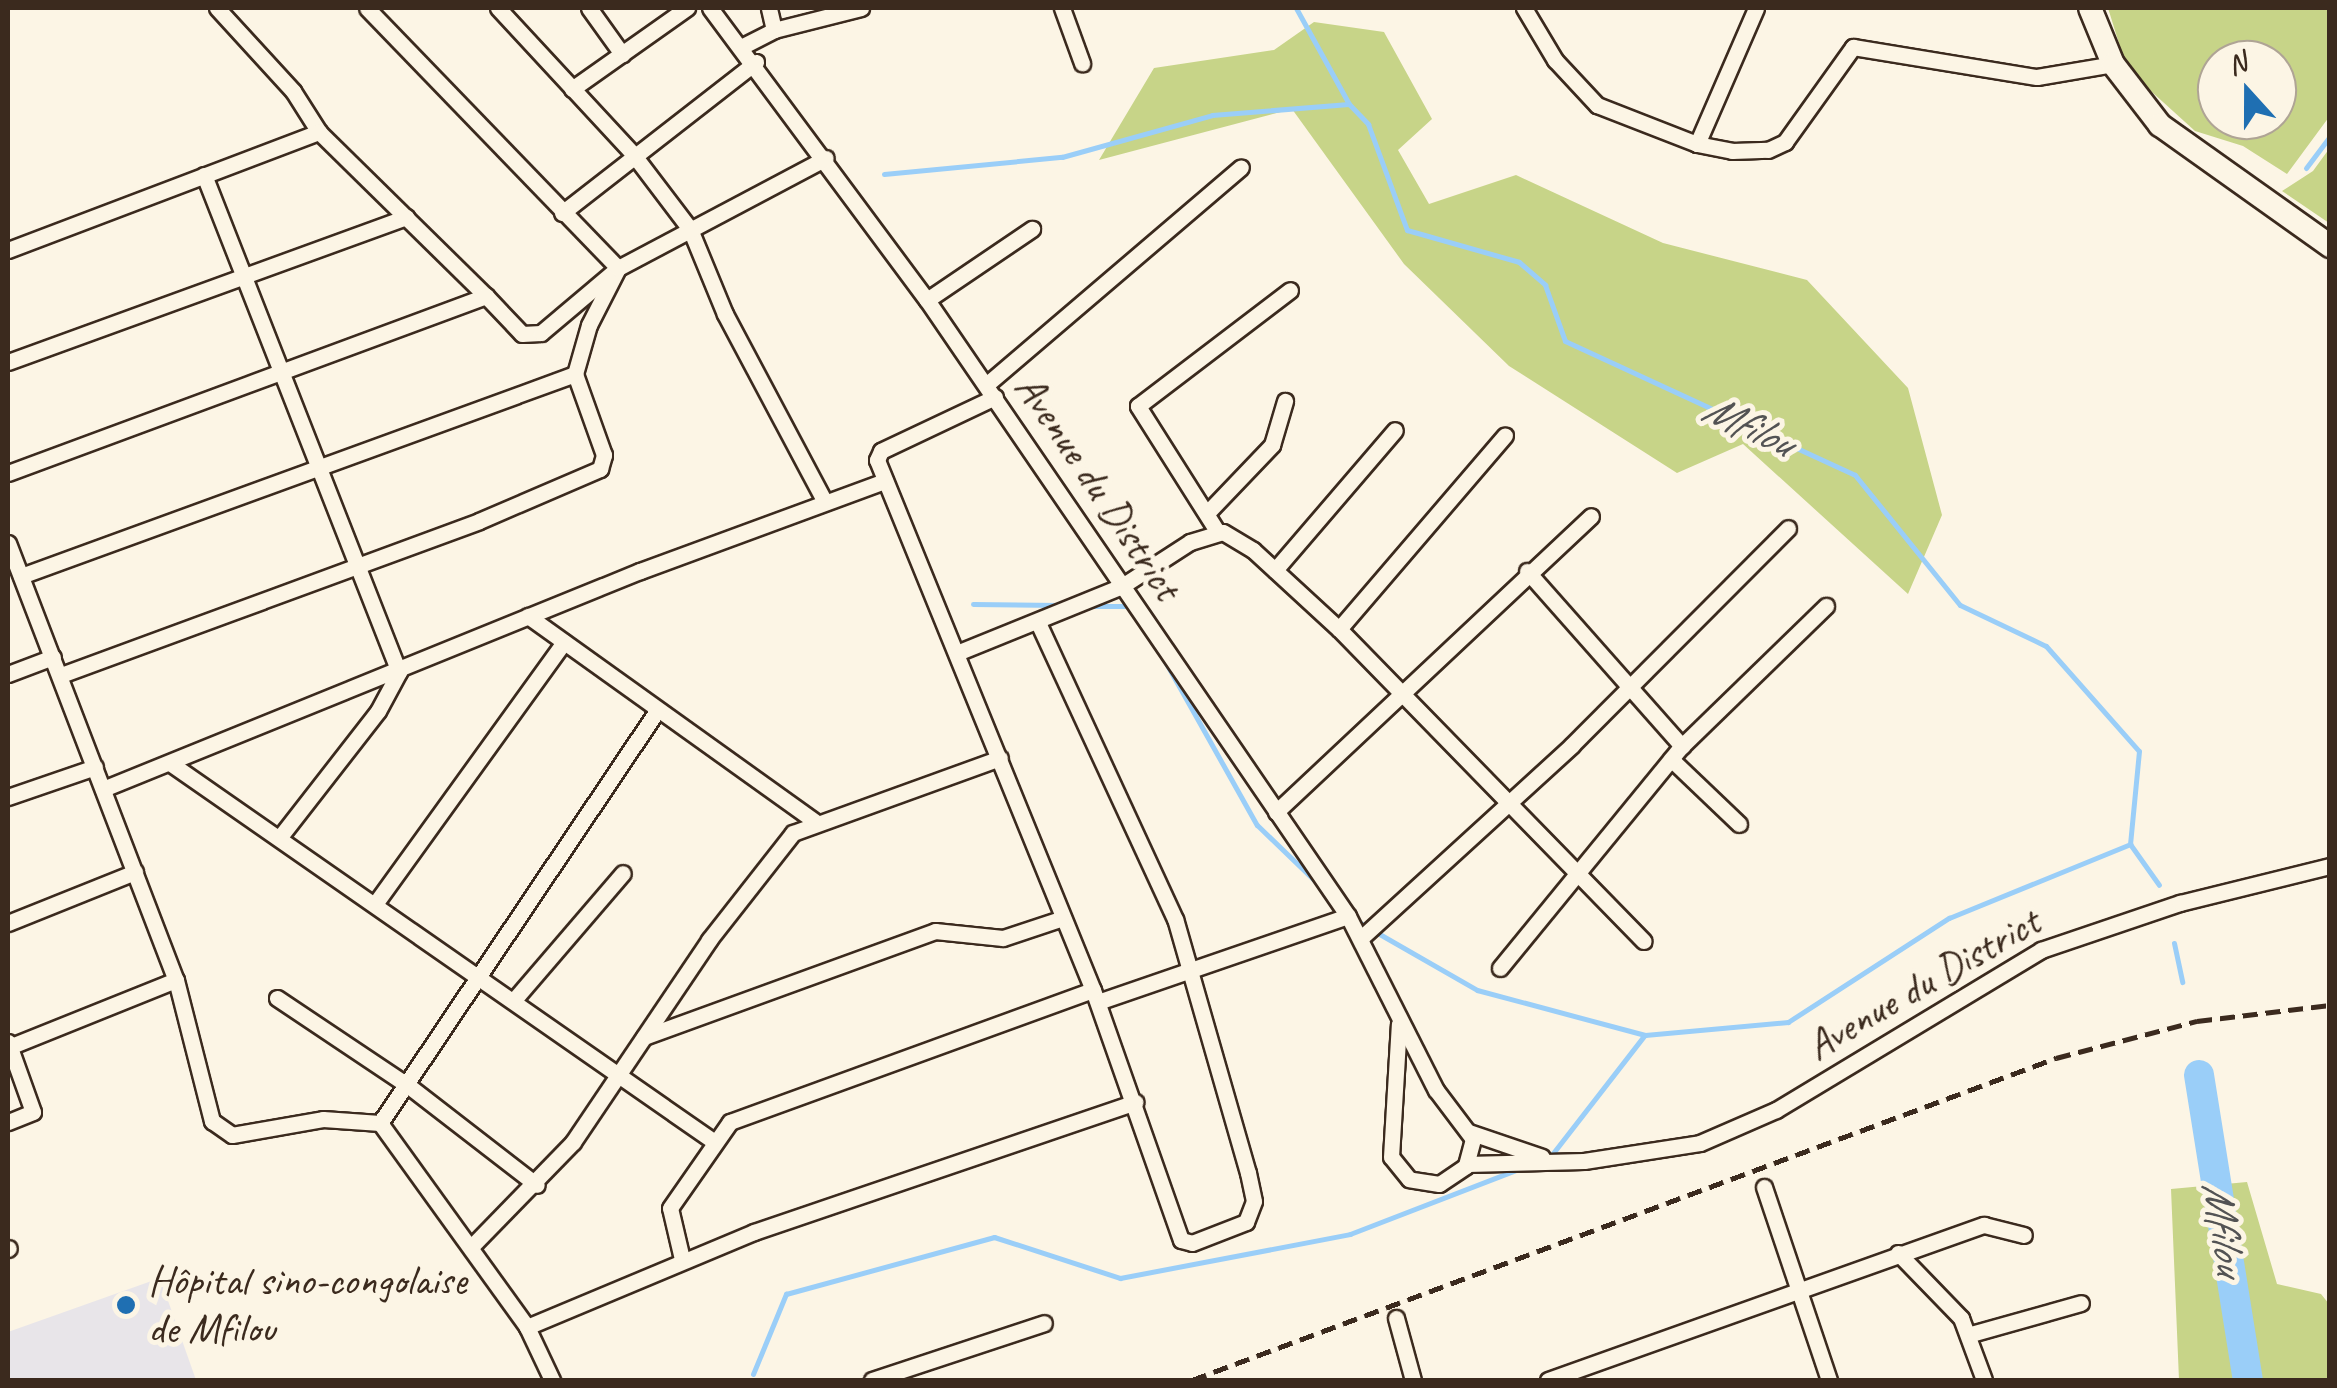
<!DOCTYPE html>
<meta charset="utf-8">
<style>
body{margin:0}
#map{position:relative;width:2337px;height:1388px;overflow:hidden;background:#fcf5e5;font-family:Caveat,sans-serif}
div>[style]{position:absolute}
.built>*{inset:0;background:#e8e5e9}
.green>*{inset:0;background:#c7d488}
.stream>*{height:5px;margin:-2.5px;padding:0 2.5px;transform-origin:2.5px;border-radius:2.5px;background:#9acef8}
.river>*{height:30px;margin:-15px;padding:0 15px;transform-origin:15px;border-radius:15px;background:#9acef8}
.roads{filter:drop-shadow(2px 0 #3b2a1e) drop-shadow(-2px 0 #3b2a1e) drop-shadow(0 2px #3b2a1e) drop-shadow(0 -2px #3b2a1e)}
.minor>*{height:15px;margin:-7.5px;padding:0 7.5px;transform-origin:7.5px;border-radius:7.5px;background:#fcf5e5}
.secondary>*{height:22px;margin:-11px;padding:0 11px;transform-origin:11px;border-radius:11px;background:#fcf5e5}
.rail>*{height:5px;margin-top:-2.5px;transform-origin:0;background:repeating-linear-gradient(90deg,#3b2a1e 0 15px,transparent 0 23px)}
.dots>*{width:28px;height:28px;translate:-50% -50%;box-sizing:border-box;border:5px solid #fcf5e5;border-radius:50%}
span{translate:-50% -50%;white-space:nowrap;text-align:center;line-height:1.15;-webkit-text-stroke:10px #fcf5e5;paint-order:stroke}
.street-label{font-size:42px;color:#3b2a1e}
.poi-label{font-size:42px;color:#3b2a1e}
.left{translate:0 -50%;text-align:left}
.water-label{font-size:45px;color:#535354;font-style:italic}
.frame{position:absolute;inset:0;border:10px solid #3b2a1e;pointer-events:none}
.north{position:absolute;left:2197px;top:40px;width:100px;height:100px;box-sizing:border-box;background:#fcf5e5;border:2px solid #afa495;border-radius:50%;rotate:339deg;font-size:28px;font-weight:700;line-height:40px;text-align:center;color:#3b2a1e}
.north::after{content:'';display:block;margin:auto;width:35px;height:45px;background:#1f6fb2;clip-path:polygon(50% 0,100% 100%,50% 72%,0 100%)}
</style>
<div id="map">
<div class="built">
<i style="clip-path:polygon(160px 1278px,196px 1380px,8px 1380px,8px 1332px)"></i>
</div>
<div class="green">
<i style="clip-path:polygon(evenodd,2108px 8px,2329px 8px,2329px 117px,2287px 174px,2243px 146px,2195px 131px,2142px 83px,2122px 53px,2108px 8px,2217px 60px,2277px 60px,2277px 120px,2217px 120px,2217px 60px)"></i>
<i style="clip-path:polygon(1314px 22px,1384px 32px,1432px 119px,1398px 150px,1429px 204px,1516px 175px,1663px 243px,1807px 280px,1908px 388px,1942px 515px,1908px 594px,1743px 444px,1677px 473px,1509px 366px,1404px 264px,1292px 109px,1099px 160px,1154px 68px,1274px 50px)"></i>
<i style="clip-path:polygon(2329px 149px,2329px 223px,2282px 191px,2313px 171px)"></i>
<i style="clip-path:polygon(2247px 1182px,2277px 1284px,2321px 1294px,2329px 1304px,2329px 1380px,2179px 1380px,2171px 1189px)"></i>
</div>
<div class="stream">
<i style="left:1296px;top:8px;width:110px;rotate:61.1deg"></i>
<i style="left:1349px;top:104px;width:28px;rotate:46deg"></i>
<i style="left:1368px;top:124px;width:113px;rotate:69.8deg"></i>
<i style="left:1407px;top:230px;width:116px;rotate:15.9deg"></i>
<i style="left:1519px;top:262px;width:35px;rotate:41deg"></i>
<i style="left:1545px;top:285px;width:59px;rotate:70.3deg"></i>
<i style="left:1565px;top:341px;width:319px;rotate:24.8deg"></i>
<i style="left:1855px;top:475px;width:167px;rotate:51.1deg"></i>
<i style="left:1960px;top:605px;width:95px;rotate:25.5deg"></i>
<i style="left:2046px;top:646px;width:140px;rotate:48.5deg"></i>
<i style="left:2139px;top:751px;width:93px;rotate:95.5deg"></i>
<i style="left:2130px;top:844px;width:50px;rotate:54.7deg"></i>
<i style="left:2306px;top:168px;width:40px;rotate:-53deg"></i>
<i style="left:884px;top:174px;width:179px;rotate:-5.5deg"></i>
<i style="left:1062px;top:157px;width:156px;rotate:-15.6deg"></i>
<i style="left:1212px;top:115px;width:137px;rotate:-4.6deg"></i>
<i style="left:973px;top:604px;width:87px;rotate:0.7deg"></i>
<i style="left:1086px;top:606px;width:44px"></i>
<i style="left:1162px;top:656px;width:194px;rotate:60.7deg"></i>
<i style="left:1257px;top:825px;width:85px;rotate:44deg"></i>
<i style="left:1355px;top:920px;width:141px;rotate:29.8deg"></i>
<i style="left:1477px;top:990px;width:174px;rotate:15deg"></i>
<i style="left:1645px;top:1035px;width:144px;rotate:-5.2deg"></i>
<i style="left:1788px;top:1022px;width:192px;rotate:-32.9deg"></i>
<i style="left:1949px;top:918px;width:196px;rotate:-22.2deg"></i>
<i style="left:2174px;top:943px;width:40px;rotate:78deg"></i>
<i style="left:1550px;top:1157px;width:153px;rotate:-52.2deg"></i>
<i style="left:753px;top:1374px;width:87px;rotate:-67.6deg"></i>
<i style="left:786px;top:1294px;width:216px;rotate:-15.3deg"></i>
<i style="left:994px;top:1237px;width:133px;rotate:18deg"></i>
<i style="left:1120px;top:1278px;width:234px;rotate:-10.8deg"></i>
<i style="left:1350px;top:1234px;width:183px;rotate:-21.1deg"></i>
</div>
<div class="river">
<i style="left:2199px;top:1075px;width:309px;rotate:80.9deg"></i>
</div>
<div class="roads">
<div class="minor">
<i style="left:217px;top:8px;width:113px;rotate:47.5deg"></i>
<i style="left:293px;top:91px;width:49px;rotate:57.6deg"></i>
<i style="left:319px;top:132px;width:234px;rotate:44.5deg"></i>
<i style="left:498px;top:8px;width:199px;rotate:47.2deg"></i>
<i style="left:633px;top:154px;width:94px;rotate:52.8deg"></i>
<i style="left:690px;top:229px;width:92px;rotate:67.6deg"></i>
<i style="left:725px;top:314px;width:213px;rotate:62deg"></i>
<i style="left:589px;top:8px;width:57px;rotate:54.3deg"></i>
<i style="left:710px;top:8px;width:364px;rotate:53.4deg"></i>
<i style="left:927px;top:300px;width:746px;rotate:55.65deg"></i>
<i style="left:1348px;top:916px;width:195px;rotate:63.2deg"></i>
<i style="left:1436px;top:1090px;width:61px;rotate:52.9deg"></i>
<i style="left:1473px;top:1139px;width:28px;rotate:105deg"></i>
<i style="left:1466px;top:1166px;width:32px;rotate:146deg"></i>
<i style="left:1439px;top:1184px;width:30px;rotate:-171deg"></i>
<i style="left:1409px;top:1179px;width:28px;rotate:-129deg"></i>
<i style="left:1391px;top:1157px;width:133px;rotate:-86.6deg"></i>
<i style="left:1062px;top:8px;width:59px;rotate:70deg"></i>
<i style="left:1524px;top:8px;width:61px;rotate:59.2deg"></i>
<i style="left:1555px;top:60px;width:62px;rotate:47deg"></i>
<i style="left:1597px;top:105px;width:107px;rotate:21.3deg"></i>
<i style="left:1697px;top:144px;width:36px;rotate:11deg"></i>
<i style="left:1732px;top:151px;width:36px;rotate:-2deg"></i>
<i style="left:1768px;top:150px;width:19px;rotate:-25deg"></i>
<i style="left:1785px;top:142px;width:117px;rotate:-54.4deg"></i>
<i style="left:1853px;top:47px;width:186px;rotate:9.3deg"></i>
<i style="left:2037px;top:77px;width:77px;rotate:-9.7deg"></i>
<i style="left:774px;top:30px;width:90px;rotate:-14.2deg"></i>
<i style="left:743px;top:46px;width:35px;rotate:-27deg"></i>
<i style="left:774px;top:30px;width:23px;rotate:-103deg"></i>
<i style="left:572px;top:89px;width:141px;rotate:-35.2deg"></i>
<i style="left:1697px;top:144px;width:148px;rotate:-66.5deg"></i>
<i style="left:204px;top:175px;width:534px;rotate:68.58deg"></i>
<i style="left:399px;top:672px;width:44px;rotate:118.3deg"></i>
<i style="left:378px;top:711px;width:160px;rotate:127.9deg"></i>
<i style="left:562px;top:213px;width:246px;rotate:-37.9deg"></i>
<i style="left:8px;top:250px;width:333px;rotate:-20.8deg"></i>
<i style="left:927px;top:300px;width:127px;rotate:-34.1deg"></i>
<i style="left:8px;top:362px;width:424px;rotate:-20deg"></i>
<i style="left:986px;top:385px;width:335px;rotate:-40.5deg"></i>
<i style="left:995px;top:397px;width:126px;rotate:154.7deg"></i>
<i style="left:881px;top:451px;width:10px;rotate:114deg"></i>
<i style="left:877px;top:460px;width:572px;rotate:67.83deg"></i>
<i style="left:1093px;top:990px;width:265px;rotate:70.6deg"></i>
<i style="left:1181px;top:1240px;width:11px;rotate:15deg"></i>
<i style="left:1192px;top:1243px;width:58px;rotate:-21.3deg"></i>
<i style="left:1246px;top:1222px;width:22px;rotate:-69deg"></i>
<i style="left:1254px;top:1201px;width:29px;rotate:-102deg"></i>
<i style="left:1248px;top:1173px;width:264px;rotate:-106deg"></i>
<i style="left:1175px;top:919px;width:327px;rotate:-114.8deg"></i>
<i style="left:8px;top:473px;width:510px;rotate:-20.32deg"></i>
<i style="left:486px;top:296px;width:52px;rotate:46.5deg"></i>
<i style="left:522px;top:334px;width:19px;rotate:-3deg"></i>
<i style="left:541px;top:333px;width:101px;rotate:-40.2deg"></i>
<i style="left:618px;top:268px;width:235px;rotate:-27.9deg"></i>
<i style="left:1208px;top:512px;width:93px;rotate:-46.3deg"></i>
<i style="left:1272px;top:445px;width:46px;rotate:-73.5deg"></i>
<i style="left:1217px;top:531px;width:148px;rotate:-122.3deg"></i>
<i style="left:1138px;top:406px;width:191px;rotate:-37.3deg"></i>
<i style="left:8px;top:543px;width:468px;rotate:69deg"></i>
<i style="left:176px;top:980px;width:146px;rotate:75.7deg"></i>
<i style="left:212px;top:1121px;width:24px;rotate:35deg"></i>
<i style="left:232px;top:1135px;width:92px;rotate:-10deg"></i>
<i style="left:323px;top:1119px;width:57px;rotate:4deg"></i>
<i style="left:380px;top:1123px;width:251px;rotate:54.2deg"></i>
<i style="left:527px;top:1327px;width:59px;rotate:64.7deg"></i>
<i style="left:1275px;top:570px;width:184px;rotate:-49.4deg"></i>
<i style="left:1527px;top:571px;width:234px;rotate:48.5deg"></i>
<i style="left:21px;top:576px;width:590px;rotate:-20.03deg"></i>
<i style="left:528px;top:616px;width:352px;rotate:35.6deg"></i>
<i style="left:1339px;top:629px;width:255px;rotate:-49.4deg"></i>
<i style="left:957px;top:653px;width:178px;rotate:-22.1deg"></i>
<i style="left:1122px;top:586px;width:81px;rotate:-32.9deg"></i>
<i style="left:1190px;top:542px;width:34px;rotate:-17deg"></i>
<i style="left:1223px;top:532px;width:35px;rotate:31deg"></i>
<i style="left:1253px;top:550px;width:117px;rotate:42.6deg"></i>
<i style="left:1339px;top:629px;width:436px;rotate:45.7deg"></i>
<i style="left:8px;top:674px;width:48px;rotate:-20.7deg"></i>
<i style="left:61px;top:675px;width:445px;rotate:-20.2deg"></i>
<i style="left:479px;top:521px;width:132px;rotate:-23.3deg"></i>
<i style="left:600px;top:469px;width:15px;rotate:-74deg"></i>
<i style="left:604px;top:455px;width:86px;rotate:-109.7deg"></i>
<i style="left:575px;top:374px;width:51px;rotate:-74.1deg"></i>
<i style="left:589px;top:325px;width:64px;rotate:-63deg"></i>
<i style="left:618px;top:268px;width:361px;rotate:-134deg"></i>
<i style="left:1671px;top:759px;width:94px;rotate:43.7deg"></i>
<i style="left:170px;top:763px;width:662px;rotate:34.84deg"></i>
<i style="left:103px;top:789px;width:580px;rotate:-22.1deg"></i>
<i style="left:640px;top:571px;width:261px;rotate:-20.2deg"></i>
<i style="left:8px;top:797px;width:92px;rotate:-19deg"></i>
<i style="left:1276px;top:812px;width:432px;rotate:-43.2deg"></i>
<i style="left:375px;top:904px;width:323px;rotate:-54.2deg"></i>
<i style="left:8px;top:923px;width:137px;rotate:-21.9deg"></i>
<i style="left:1361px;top:938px;width:286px;rotate:-42.4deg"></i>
<i style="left:1572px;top:745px;width:306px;rotate:-45.1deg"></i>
<i style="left:1500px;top:968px;width:287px;rotate:-50.7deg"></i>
<i style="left:1682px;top:746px;width:201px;rotate:-44.2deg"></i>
<i style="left:277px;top:998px;width:160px;rotate:33.8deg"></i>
<i style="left:410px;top:1087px;width:160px;rotate:37.7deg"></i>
<i style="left:514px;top:1000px;width:167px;rotate:-49.4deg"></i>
<i style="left:1098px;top:1002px;width:264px;rotate:-19deg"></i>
<i style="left:644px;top:1037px;width:310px;rotate:-20deg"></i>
<i style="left:935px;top:931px;width:68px;rotate:5.9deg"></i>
<i style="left:1003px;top:938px;width:63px;rotate:-18.4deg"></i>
<i style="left:8px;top:1042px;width:74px;rotate:70.3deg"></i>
<i style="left:33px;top:1112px;width:27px;rotate:158deg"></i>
<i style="left:9px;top:1047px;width:180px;rotate:-21.9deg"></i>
<i style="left:380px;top:1123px;width:498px;rotate:-56.1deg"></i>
<i style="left:1469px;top:1132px;width:77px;rotate:18.9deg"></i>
<i style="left:1467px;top:1164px;width:117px;rotate:-1.5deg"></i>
<i style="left:1584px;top:1161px;width:117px;rotate:-8.8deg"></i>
<i style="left:1700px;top:1143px;width:83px;rotate:-23.5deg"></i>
<i style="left:1776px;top:1110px;width:310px;rotate:-31.1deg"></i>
<i style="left:2041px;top:950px;width:147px;rotate:-18.7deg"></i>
<i style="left:2180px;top:903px;width:154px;rotate:-13.9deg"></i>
<i style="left:1764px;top:1187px;width:204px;rotate:71.4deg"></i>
<i style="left:471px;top:1247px;width:146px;rotate:-45.8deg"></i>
<i style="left:573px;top:1142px;width:244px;rotate:-56deg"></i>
<i style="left:709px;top:940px;width:136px;rotate:-51.9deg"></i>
<i style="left:793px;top:833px;width:220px;rotate:-19.9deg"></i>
<i style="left:8px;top:1249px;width:1px;rotate:-45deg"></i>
<i style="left:1898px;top:1253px;width:91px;rotate:45.9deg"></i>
<i style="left:1961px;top:1318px;width:66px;rotate:69.6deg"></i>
<i style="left:682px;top:1259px;width:52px;rotate:-103.2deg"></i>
<i style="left:670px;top:1208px;width:105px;rotate:-55.1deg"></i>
<i style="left:730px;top:1122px;width:386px;rotate:-20deg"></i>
<i style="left:1396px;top:1318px;width:64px;rotate:74.7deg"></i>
<i style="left:527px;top:1327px;width:246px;rotate:-22.7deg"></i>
<i style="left:754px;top:1232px;width:403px;rotate:-18.8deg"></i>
<i style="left:1971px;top:1334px;width:114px;rotate:-15.7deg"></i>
<i style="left:872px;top:1380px;width:181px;rotate:-18.3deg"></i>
<i style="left:1548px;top:1380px;width:463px;rotate:-19.6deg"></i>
<i style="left:1984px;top:1225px;width:41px;rotate:14deg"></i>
</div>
<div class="secondary">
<i style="left:2090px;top:8px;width:61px;rotate:67.7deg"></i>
<i style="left:2113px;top:64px;width:77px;rotate:52.4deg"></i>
<i style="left:2160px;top:125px;width:209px;rotate:35.4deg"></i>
</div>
</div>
<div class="rail">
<i style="left:1192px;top:1380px;width:922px;rotate:-20.44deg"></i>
<i style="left:2056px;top:1058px;width:146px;rotate:-14.7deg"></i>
<i style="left:2197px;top:1021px;width:134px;rotate:-6.9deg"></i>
</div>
<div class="dots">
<i style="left:126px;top:1305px;background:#1f6fb2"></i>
</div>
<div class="street-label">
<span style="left:1098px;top:487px;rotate:56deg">Avenue du District</span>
<span style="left:1923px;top:984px;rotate:-30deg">Avenue du District</span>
</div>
<div class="poi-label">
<span class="left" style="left:148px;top:1305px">Hôpital sino-congolaise<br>de Mfilou</span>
</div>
<div class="water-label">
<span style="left:1748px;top:425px;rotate:25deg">Mfilou</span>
<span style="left:2224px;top:1228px;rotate:81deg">Mfilou</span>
</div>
<div class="frame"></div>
<div class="north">N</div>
</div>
